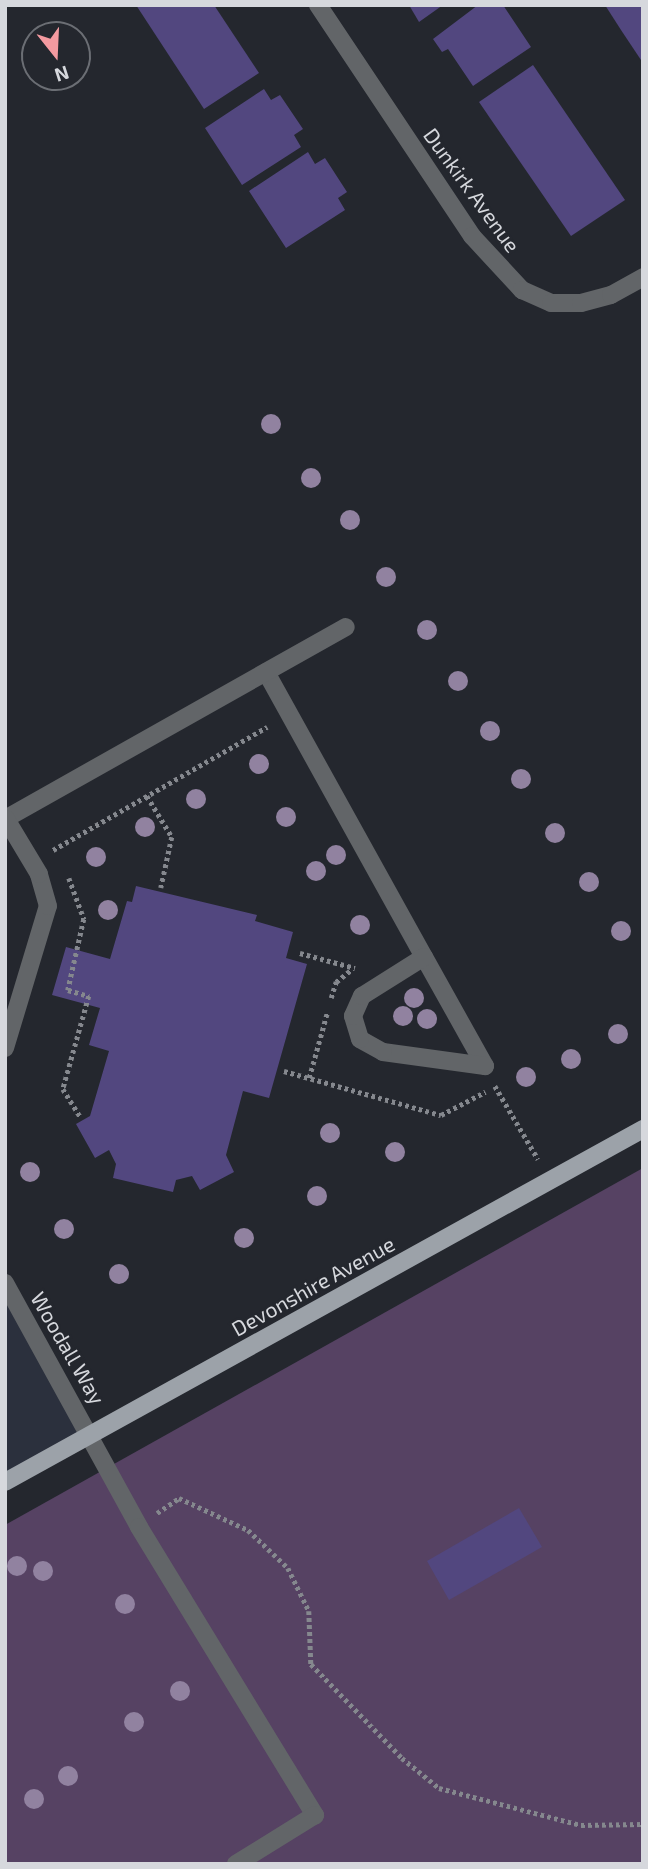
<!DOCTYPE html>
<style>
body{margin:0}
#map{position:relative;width:648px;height:1869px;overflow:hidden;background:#24272e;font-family:"Exo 2",sans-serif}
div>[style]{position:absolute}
.built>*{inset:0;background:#2b303d}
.green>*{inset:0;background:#564263}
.building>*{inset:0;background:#52477f}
.path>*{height:4.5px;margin-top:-2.25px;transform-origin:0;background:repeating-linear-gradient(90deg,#85888e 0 3.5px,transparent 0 7px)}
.minor>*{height:18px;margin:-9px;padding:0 9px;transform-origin:9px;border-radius:9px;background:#626568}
.major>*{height:18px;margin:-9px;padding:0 9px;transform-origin:9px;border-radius:9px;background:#9ca2a9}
.trees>*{width:20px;height:20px;margin:-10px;border-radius:50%;background:#9182a0}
span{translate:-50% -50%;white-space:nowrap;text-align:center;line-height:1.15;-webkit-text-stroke:5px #24272e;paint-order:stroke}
.street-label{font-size:21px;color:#d6d8dd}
.frame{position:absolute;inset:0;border:7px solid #d6d8dd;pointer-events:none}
.north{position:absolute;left:21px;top:21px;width:70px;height:70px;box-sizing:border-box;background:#24272e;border:2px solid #6b6e74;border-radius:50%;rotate:162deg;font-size:19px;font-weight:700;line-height:28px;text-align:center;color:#d6d8dd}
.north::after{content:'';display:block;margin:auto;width:24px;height:32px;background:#f49aa0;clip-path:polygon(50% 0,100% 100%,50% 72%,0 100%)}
</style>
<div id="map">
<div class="built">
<i style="clip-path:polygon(5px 1283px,91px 1435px,5px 1482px)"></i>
</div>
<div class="green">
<i style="clip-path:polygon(643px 1168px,643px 1864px,5px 1864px,5px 1525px)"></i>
</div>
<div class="building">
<i style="clip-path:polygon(136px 5px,214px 5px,259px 73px,204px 109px)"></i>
<i style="clip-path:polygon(409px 5px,443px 5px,419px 22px)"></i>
<i style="clip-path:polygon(478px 5px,503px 5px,531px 47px,473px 86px,448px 49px,442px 52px,433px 39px)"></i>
<i style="clip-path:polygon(605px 5px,643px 5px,643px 63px,621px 30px)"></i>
<i style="clip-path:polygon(533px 65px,625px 200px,571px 236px,479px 102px)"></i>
<i style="clip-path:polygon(264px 89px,271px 100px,280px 95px,303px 129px,294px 135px,301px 147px,242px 185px,205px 128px)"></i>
<i style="clip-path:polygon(308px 152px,315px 164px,325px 158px,347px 192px,338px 198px,345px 210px,286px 248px,249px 191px)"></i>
<i style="clip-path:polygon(136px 886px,257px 915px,255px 921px,293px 932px,286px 958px,307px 964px,269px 1098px,243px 1091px,226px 1155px,234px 1172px,200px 1190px,192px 1176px,176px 1180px,173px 1192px,113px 1178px,116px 1164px,109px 1150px,95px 1158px,76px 1124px,90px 1116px,109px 1051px,89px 1045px,100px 1008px,52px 995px,66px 947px,110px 959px,127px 901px,132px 902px)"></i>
<i style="clip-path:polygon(519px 1508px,542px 1547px,449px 1600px,427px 1561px)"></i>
</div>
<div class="path">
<i style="left:147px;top:796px;width:48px;rotate:58.6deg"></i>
<i style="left:172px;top:837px;width:52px;rotate:102.2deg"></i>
<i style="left:53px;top:850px;width:247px;rotate:-29.9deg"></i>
<i style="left:69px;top:878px;width:44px;rotate:69.9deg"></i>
<i style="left:84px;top:919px;width:73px;rotate:102.7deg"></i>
<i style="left:68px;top:990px;width:22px;rotate:16deg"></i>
<i style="left:89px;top:996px;width:97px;rotate:105.6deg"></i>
<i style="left:63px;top:1089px;width:32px;rotate:58deg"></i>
<i style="left:300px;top:953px;width:57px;rotate:15.3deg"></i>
<i style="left:331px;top:998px;width:17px;rotate:-73deg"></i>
<i style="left:336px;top:982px;width:19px;rotate:-39deg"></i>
<i style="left:284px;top:1071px;width:163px;rotate:15.7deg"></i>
<i style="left:441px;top:1115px;width:50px;rotate:-27.6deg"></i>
<i style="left:309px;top:1078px;width:67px;rotate:-74.5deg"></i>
<i style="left:495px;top:1086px;width:85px;rotate:59.5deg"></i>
<i style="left:157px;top:1513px;width:27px;rotate:-34deg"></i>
<i style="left:179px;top:1498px;width:76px;rotate:24.9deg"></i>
<i style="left:248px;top:1530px;width:55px;rotate:43.5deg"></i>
<i style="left:288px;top:1568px;width:48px;rotate:64deg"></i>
<i style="left:309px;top:1611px;width:53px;rotate:87.8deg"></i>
<i style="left:311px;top:1664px;width:131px;rotate:45.9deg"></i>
<i style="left:402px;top:1758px;width:48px;rotate:39deg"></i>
<i style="left:439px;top:1788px;width:147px;rotate:14.6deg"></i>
<i style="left:581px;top:1825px;width:62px;rotate:-0.9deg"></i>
<i style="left:447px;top:1864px;width:1px"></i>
</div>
<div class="minor">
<i style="left:318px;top:5px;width:278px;rotate:56.3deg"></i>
<i style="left:472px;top:236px;width:74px;rotate:47.2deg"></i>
<i style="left:522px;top:290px;width:32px;rotate:24deg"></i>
<i style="left:551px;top:303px;width:30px"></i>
<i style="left:581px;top:303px;width:31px;rotate:-15deg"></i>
<i style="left:611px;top:295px;width:37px;rotate:-29deg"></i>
<i style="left:266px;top:672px;width:326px;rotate:61deg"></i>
<i style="left:424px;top:957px;width:125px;rotate:60.8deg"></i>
<i style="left:485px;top:1066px;width:103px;rotate:-172.2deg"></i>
<i style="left:383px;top:1052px;width:26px;rotate:-151deg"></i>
<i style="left:360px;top:1039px;width:24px;rotate:-107deg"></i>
<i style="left:353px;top:1016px;width:22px;rotate:-66deg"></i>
<i style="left:362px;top:996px;width:73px;rotate:-32.2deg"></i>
<i style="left:5px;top:819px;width:391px;rotate:-29.4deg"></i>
<i style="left:5px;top:1048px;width:148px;rotate:-73.2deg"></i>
<i style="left:48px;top:906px;width:33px;rotate:-106deg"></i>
<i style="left:39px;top:874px;width:64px;rotate:-121deg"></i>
<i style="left:5px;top:1283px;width:278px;rotate:61.2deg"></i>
<i style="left:139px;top:1527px;width:338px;rotate:58.6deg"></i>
<i style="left:315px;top:1815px;width:93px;rotate:148.2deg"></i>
</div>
<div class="major">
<i style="left:5px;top:1482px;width:729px;rotate:-28.96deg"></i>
</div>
<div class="trees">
<i style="left:271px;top:424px"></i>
<i style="left:311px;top:478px"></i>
<i style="left:350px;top:520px"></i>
<i style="left:386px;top:577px"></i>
<i style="left:427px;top:630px"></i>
<i style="left:458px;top:681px"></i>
<i style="left:490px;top:731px"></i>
<i style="left:259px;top:764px"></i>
<i style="left:521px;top:779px"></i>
<i style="left:196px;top:799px"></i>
<i style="left:286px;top:817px"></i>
<i style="left:145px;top:827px"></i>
<i style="left:555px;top:833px"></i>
<i style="left:336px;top:855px"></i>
<i style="left:96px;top:857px"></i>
<i style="left:316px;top:871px"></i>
<i style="left:589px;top:882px"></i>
<i style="left:108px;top:910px"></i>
<i style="left:360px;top:925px"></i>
<i style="left:621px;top:931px"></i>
<i style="left:414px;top:998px"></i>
<i style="left:403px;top:1016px"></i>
<i style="left:427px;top:1019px"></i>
<i style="left:618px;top:1034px"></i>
<i style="left:571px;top:1059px"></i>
<i style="left:526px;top:1077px"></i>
<i style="left:330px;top:1133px"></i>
<i style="left:395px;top:1152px"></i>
<i style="left:30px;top:1172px"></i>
<i style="left:317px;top:1196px"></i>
<i style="left:64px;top:1229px"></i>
<i style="left:244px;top:1238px"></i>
<i style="left:119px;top:1274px"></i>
<i style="left:17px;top:1566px"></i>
<i style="left:43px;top:1571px"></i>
<i style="left:125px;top:1604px"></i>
<i style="left:180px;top:1691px"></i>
<i style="left:134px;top:1722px"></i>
<i style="left:68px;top:1776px"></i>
<i style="left:34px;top:1799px"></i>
</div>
<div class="street-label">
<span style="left:472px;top:190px;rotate:54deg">Dunkirk Avenue</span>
<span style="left:313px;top:1286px;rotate:-29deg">Devonshire Avenue</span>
<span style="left:68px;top:1348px;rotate:60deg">Woodall Way</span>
</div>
<div class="frame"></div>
<div class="north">N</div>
</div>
